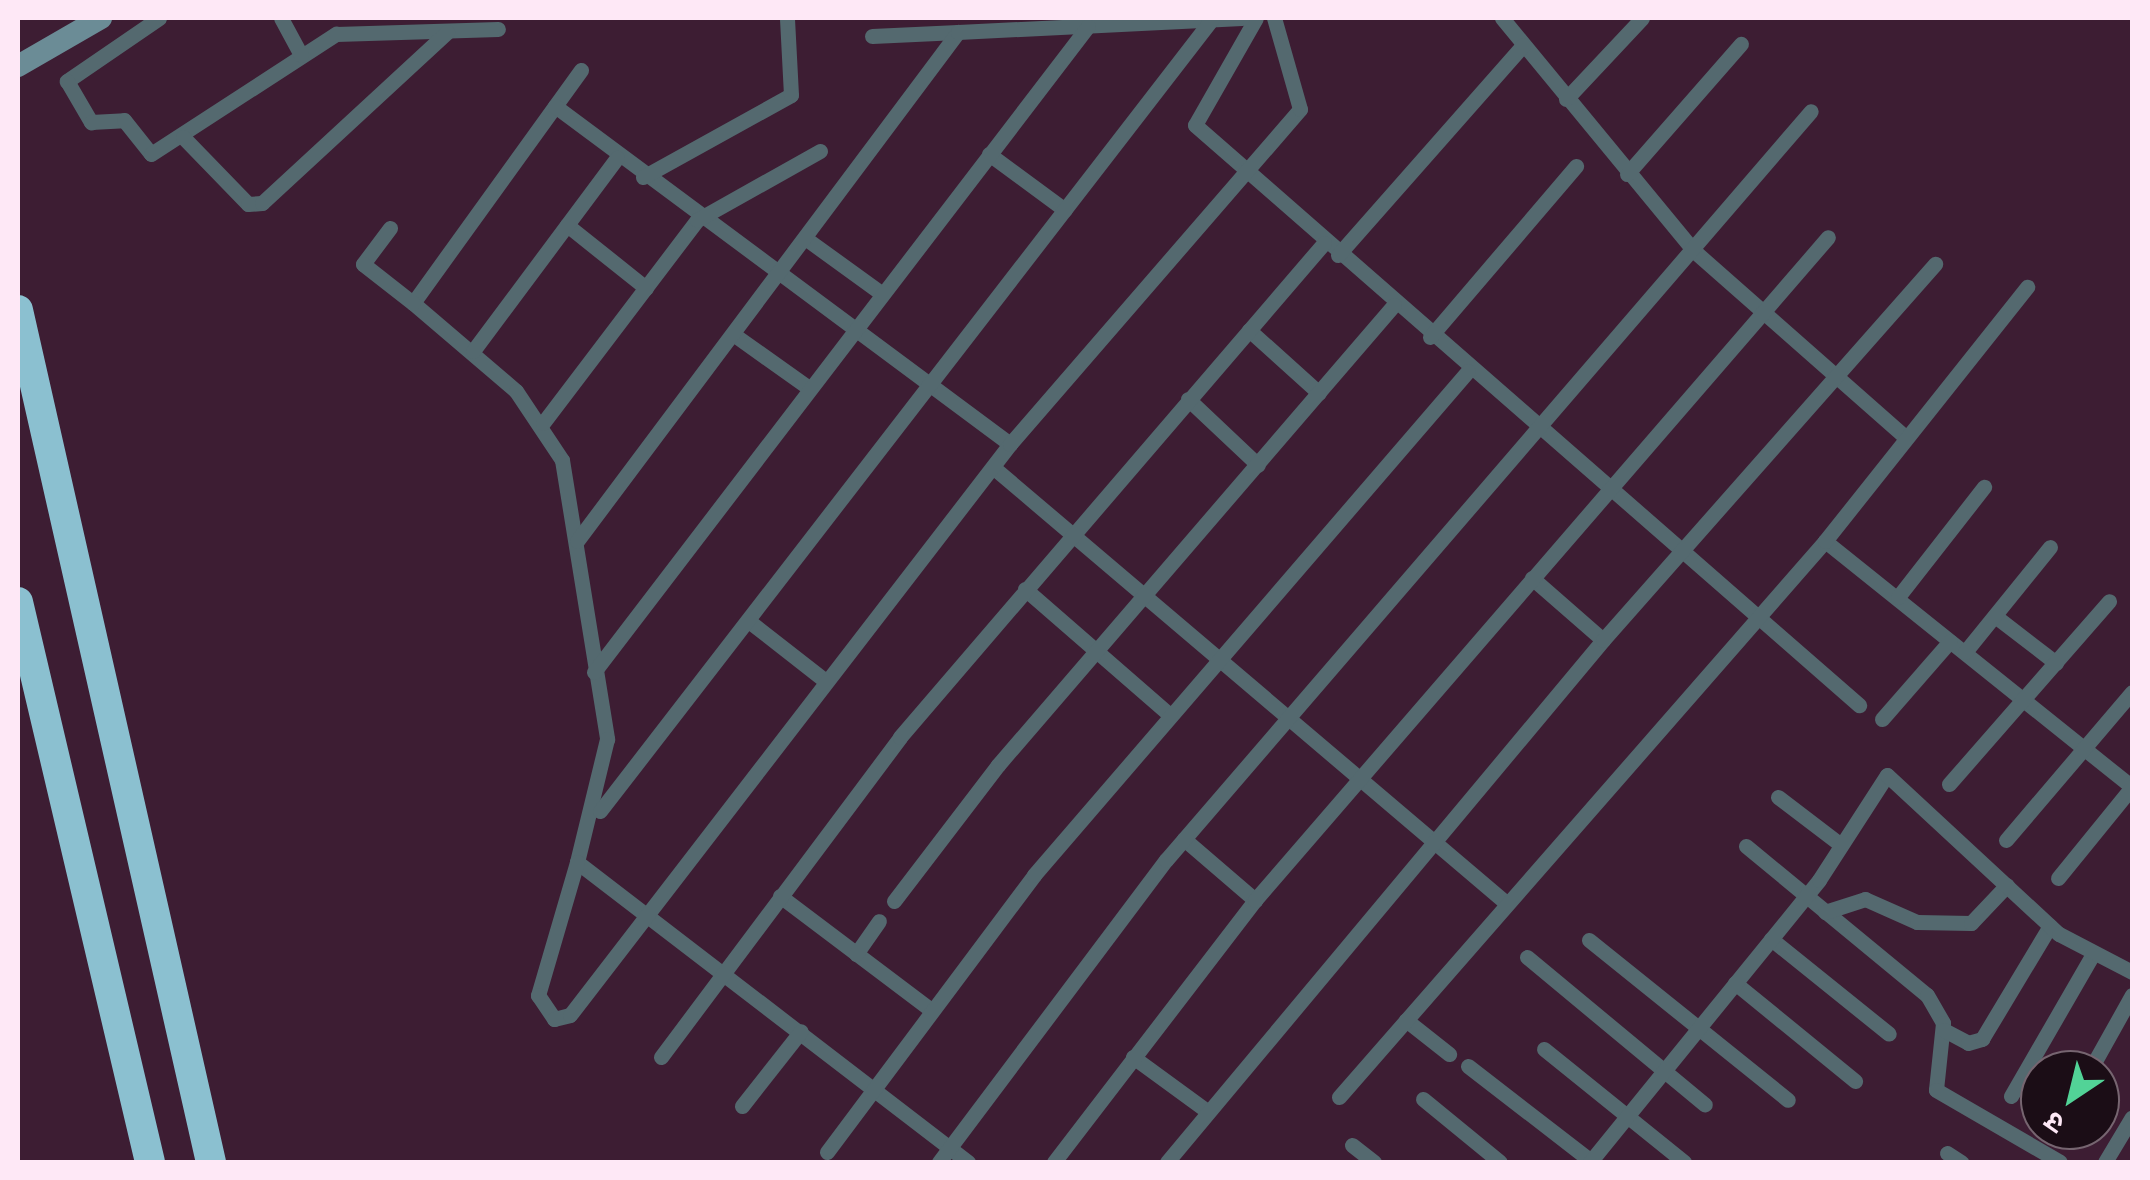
<!DOCTYPE html>
<meta charset="utf-8">
<style>
body{margin:0}
#map{position:relative;width:2150px;height:1180px;overflow:hidden;background:#3d1d33;font-family:"Titillium Web","Noto Sans Devanagari",sans-serif}
div>[style]{position:absolute}
.minor>*{height:15px;margin:-7.5px;padding:0 7.5px;transform-origin:7.5px;border-radius:7.5px;background:#54696f}
.secondary>*{height:22px;margin:-11px;padding:0 11px;transform-origin:11px;border-radius:11px;background:#6b8c96}
.motorway>*{height:30px;margin:-15px;padding:0 15px;transform-origin:15px;border-radius:15px;background:#8bc0d0}
span{translate:-50% -50%;white-space:nowrap;text-align:center;line-height:1.15;-webkit-text-stroke:10px #1b0d16;paint-order:stroke}
.frame{position:absolute;inset:0;border:20px solid #fee8f6;pointer-events:none}
.north{position:absolute;left:2020px;top:1050px;width:100px;height:100px;box-sizing:border-box;background:#1b0d16;border:2px solid #766570;border-radius:50%;rotate:215deg;font-size:28px;font-weight:700;line-height:40px;text-align:center;color:#fee8f6}
.north::after{content:'';display:block;margin:auto;width:35px;height:45px;background:#52d397;clip-path:polygon(50% 0,100% 100%,50% 72%,0 100%)}
</style>
<div id="map">
<div class="minor">
<i style="left:159px;top:18px;width:112px;rotate:145.6deg"></i>
<i style="left:67px;top:81px;width:48px;rotate:59.7deg"></i>
<i style="left:91px;top:122px;width:33px;rotate:-3deg"></i>
<i style="left:124px;top:120px;width:43px;rotate:51.5deg"></i>
<i style="left:151px;top:154px;width:221px;rotate:-33deg"></i>
<i style="left:336px;top:34px;width:162px;rotate:-1.8deg"></i>
<i style="left:281px;top:18px;width:42px;rotate:61.6deg"></i>
<i style="left:1256px;top:18px;width:123px;rotate:119.7deg"></i>
<i style="left:1195px;top:125px;width:882px;rotate:41.14deg"></i>
<i style="left:1502px;top:18px;width:301px;rotate:50.5deg"></i>
<i style="left:1693px;top:250px;width:283px;rotate:41.4deg"></i>
<i style="left:872px;top:36px;width:86px;rotate:-2.7deg"></i>
<i style="left:581px;top:70px;width:287px;rotate:125.8deg"></i>
<i style="left:413px;top:303px;width:135px;rotate:40.5deg"></i>
<i style="left:516px;top:391px;width:83px;rotate:56.3deg"></i>
<i style="left:562px;top:460px;width:283px;rotate:80.8deg"></i>
<i style="left:607px;top:739px;width:127px;rotate:103.7deg"></i>
<i style="left:577px;top:862px;width:493px;rotate:37.5deg"></i>
<i style="left:1566px;top:99px;width:111px;rotate:-46.8deg"></i>
<i style="left:555px;top:106px;width:567px;rotate:36.61deg"></i>
<i style="left:183px;top:137px;width:93px;rotate:45.9deg"></i>
<i style="left:248px;top:204px;width:14px;rotate:-4deg"></i>
<i style="left:262px;top:203px;width:252px;rotate:-42.7deg"></i>
<i style="left:989px;top:154px;width:94px;rotate:36.4deg"></i>
<i style="left:1627px;top:174px;width:173px;rotate:-48.8deg"></i>
<i style="left:643px;top:177px;width:169px;rotate:-29deg"></i>
<i style="left:791px;top:95px;width:77px;rotate:-93deg"></i>
<i style="left:567px;top:225px;width:101px;rotate:38.6deg"></i>
<i style="left:390px;top:228px;width:45px;rotate:126.9deg"></i>
<i style="left:363px;top:264px;width:63px;rotate:38deg"></i>
<i style="left:805px;top:238px;width:94px;rotate:35.9deg"></i>
<i style="left:1338px;top:255px;width:280px;rotate:-48.6deg"></i>
<i style="left:1249px;top:330px;width:94px;rotate:42deg"></i>
<i style="left:733px;top:334px;width:93px;rotate:35.4deg"></i>
<i style="left:1430px;top:337px;width:225px;rotate:-49.5deg"></i>
<i style="left:473px;top:351px;width:241px;rotate:-53.3deg"></i>
<i style="left:1188px;top:399px;width:96px;rotate:43.3deg"></i>
<i style="left:543px;top:423px;width:255px;rotate:-52.8deg"></i>
<i style="left:697px;top:220px;width:141px;rotate:-29.3deg"></i>
<i style="left:994px;top:468px;width:670px;rotate:40.34deg"></i>
<i style="left:577px;top:541px;width:636px;rotate:-53.18deg"></i>
<i style="left:958px;top:32px;width:284px;rotate:-2.8deg"></i>
<i style="left:1825px;top:541px;width:393px;rotate:38.7deg"></i>
<i style="left:1532px;top:578px;width:94px;rotate:41.1deg"></i>
<i style="left:1025px;top:589px;width:191px;rotate:41deg"></i>
<i style="left:1898px;top:597px;width:140px;rotate:-52deg"></i>
<i style="left:1995px;top:616px;width:77px;rotate:37.6deg"></i>
<i style="left:750px;top:622px;width:93px;rotate:38deg"></i>
<i style="left:1965px;top:652px;width:135px;rotate:-51deg"></i>
<i style="left:594px;top:672px;width:813px;rotate:-52.59deg"></i>
<i style="left:1882px;top:719px;width:103px;rotate:-48.9deg"></i>
<i style="left:1949px;top:784px;width:243px;rotate:-48.8deg"></i>
<i style="left:1778px;top:797px;width:79px;rotate:37.3deg"></i>
<i style="left:600px;top:811px;width:1001px;rotate:-52.31deg"></i>
<i style="left:1184px;top:839px;width:94px;rotate:40.7deg"></i>
<i style="left:2006px;top:840px;width:194px;rotate:-49.6deg"></i>
<i style="left:1746px;top:846px;width:234px;rotate:39.5deg"></i>
<i style="left:1927px;top:995px;width:32px;rotate:60deg"></i>
<i style="left:1943px;top:1023px;width:67px;rotate:96deg"></i>
<i style="left:1936px;top:1090px;width:143px;rotate:30.1deg"></i>
<i style="left:577px;top:862px;width:139px;rotate:106.3deg"></i>
<i style="left:538px;top:995px;width:29px;rotate:56deg"></i>
<i style="left:554px;top:1019px;width:16px;rotate:-14deg"></i>
<i style="left:570px;top:1015px;width:721px;rotate:-52.38deg"></i>
<i style="left:1010px;top:444px;width:443px;rotate:-49.1deg"></i>
<i style="left:1300px;top:109px;width:95px;rotate:-105.9deg"></i>
<i style="left:2058px;top:878px;width:117px;rotate:-50.9deg"></i>
<i style="left:780px;top:896px;width:188px;rotate:37deg"></i>
<i style="left:894px;top:901px;width:171px;rotate:-52.6deg"></i>
<i style="left:998px;top:765px;width:607px;rotate:-49.28deg"></i>
<i style="left:1825px;top:912px;width:42px;rotate:-18deg"></i>
<i style="left:1865px;top:899px;width:57px;rotate:23.9deg"></i>
<i style="left:1917px;top:922px;width:54px;rotate:1.1deg"></i>
<i style="left:1971px;top:923px;width:52px;rotate:-46.5deg"></i>
<i style="left:1771px;top:939px;width:151px;rotate:38.8deg"></i>
<i style="left:1589px;top:940px;width:255px;rotate:38.8deg"></i>
<i style="left:856px;top:954px;width:40px;rotate:-55.1deg"></i>
<i style="left:1527px;top:957px;width:231px;rotate:39.7deg"></i>
<i style="left:1735px;top:983px;width:155px;rotate:39.2deg"></i>
<i style="left:1406px;top:1020px;width:55px;rotate:38.3deg"></i>
<i style="left:1944px;top:1030px;width:27px;rotate:28deg"></i>
<i style="left:1968px;top:1043px;width:15px;rotate:-16deg"></i>
<i style="left:1982px;top:1039px;width:132px;rotate:-59deg"></i>
<i style="left:1544px;top:1049px;width:180px;rotate:38.9deg"></i>
<i style="left:661px;top:1057px;width:399px;rotate:-53.2deg"></i>
<i style="left:900px;top:737px;width:651px;rotate:-49.36deg"></i>
<i style="left:1133px;top:1057px;width:92px;rotate:36.1deg"></i>
<i style="left:1468px;top:1066px;width:157px;rotate:37.7deg"></i>
<i style="left:2090px;top:1070px;width:86px;rotate:-60.8deg"></i>
<i style="left:2011px;top:1096px;width:164px;rotate:-60deg"></i>
<i style="left:1339px;top:1097px;width:738px;rotate:-48.84deg"></i>
<i style="left:1825px;top:541px;width:325px;rotate:-51.5deg"></i>
<i style="left:1423px;top:1099px;width:99px;rotate:39.3deg"></i>
<i style="left:742px;top:1106px;width:95px;rotate:-51.8deg"></i>
<i style="left:1352px;top:1145px;width:28px;rotate:38deg"></i>
<i style="left:827px;top:1152px;width:346px;rotate:-53.2deg"></i>
<i style="left:1034px;top:875px;width:665px;rotate:-49.27deg"></i>
<i style="left:1947px;top:1153px;width:17px;rotate:33deg"></i>
<i style="left:939px;top:1162px;width:378px;rotate:-53.1deg"></i>
<i style="left:1166px;top:860px;width:988px;rotate:-49.27deg"></i>
<i style="left:1054px;top:1162px;width:330px;rotate:-52.5deg"></i>
<i style="left:1255px;top:900px;width:876px;rotate:-49.16deg"></i>
<i style="left:1167px;top:1162px;width:680px;rotate:-50.13deg"></i>
<i style="left:1603px;top:640px;width:502px;rotate:-48.56deg"></i>
<i style="left:1590px;top:1162px;width:363px;rotate:-50.9deg"></i>
<i style="left:1819px;top:880px;width:125px;rotate:-57.1deg"></i>
<i style="left:1887px;top:775px;width:234px;rotate:42.8deg"></i>
<i style="left:2059px;top:934px;width:82px;rotate:27.5deg"></i>
<i style="left:2105px;top:1162px;width:52px;rotate:-59deg"></i>
</div>
<div class="secondary">
<i style="left:18px;top:66px;width:96px;rotate:-30deg"></i>
</div>
<div class="motorway">
<i style="left:18px;top:310px;width:874px;rotate:77.24deg"></i>
<i style="left:18px;top:602px;width:575px;rotate:76.74deg"></i>
</div>
<div class="frame"></div>
<div class="north">उ</div>
</div>
